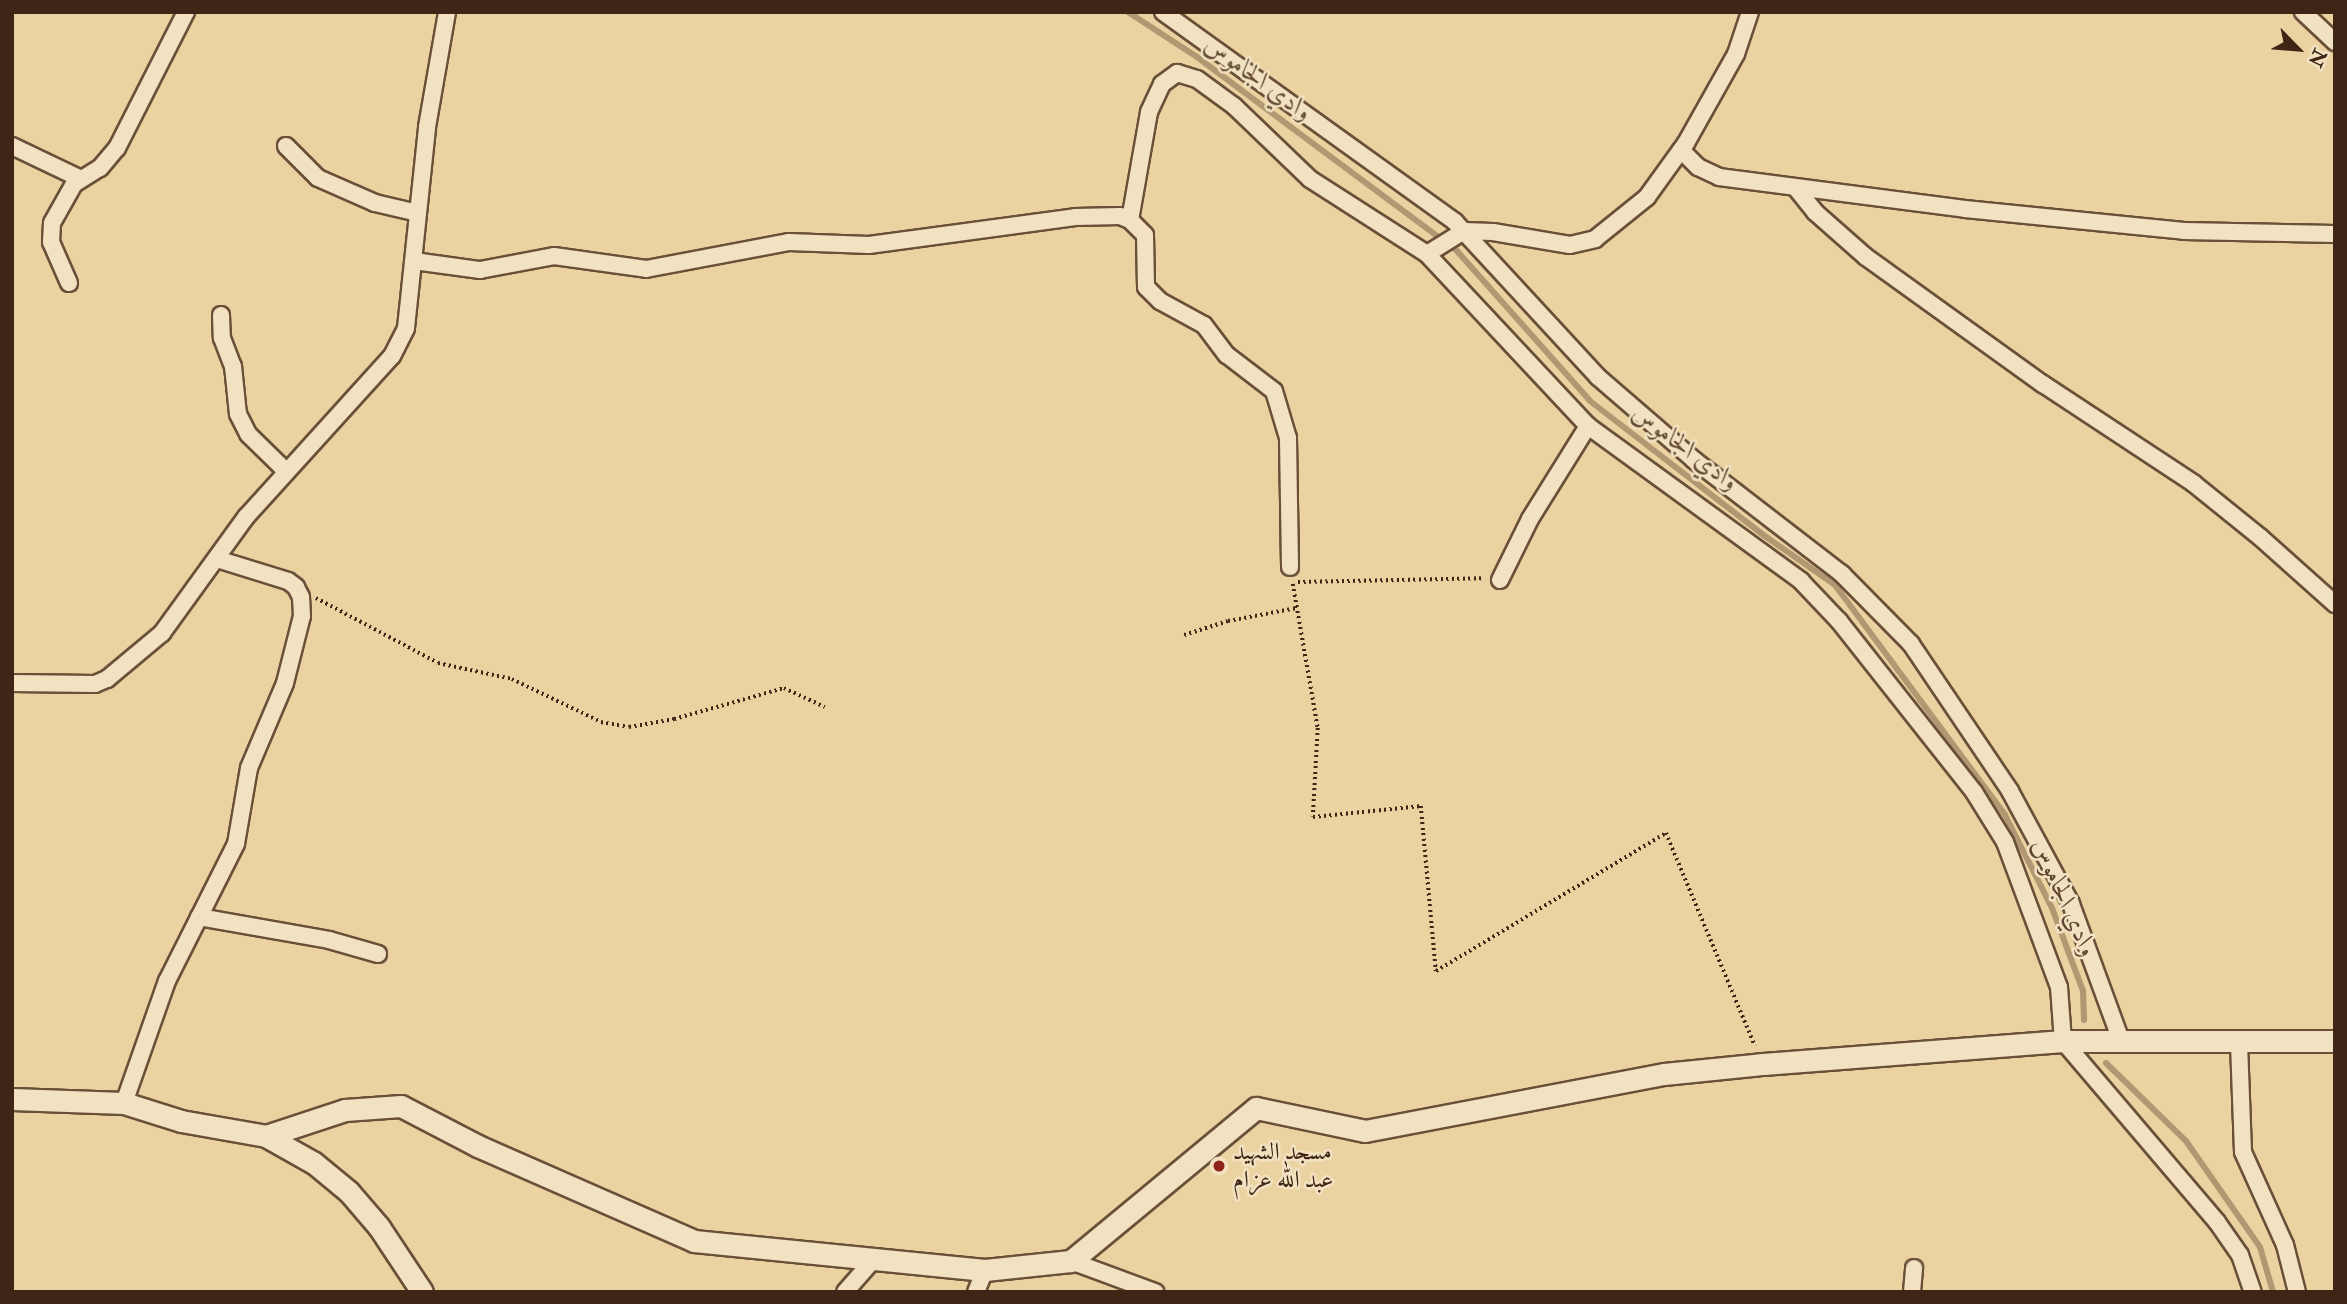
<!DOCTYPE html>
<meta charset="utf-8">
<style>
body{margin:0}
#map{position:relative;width:2347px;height:1304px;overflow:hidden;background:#ebd3a1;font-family:"IM FELL Double Pica",Amiri,serif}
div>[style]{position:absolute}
.stream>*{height:6px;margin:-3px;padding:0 3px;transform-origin:3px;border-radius:3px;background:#b19872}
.path>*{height:3.5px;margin-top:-1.75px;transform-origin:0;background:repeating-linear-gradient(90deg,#3f2516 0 2px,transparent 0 5.5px)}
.roads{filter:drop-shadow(2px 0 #6a5039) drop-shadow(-2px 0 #6a5039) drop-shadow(0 2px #6a5039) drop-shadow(0 -2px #6a5039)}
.minor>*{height:16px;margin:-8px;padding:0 8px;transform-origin:8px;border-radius:8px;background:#f2e2c2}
.tertiary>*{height:21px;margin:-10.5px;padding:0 10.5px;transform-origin:10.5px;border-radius:10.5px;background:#f2e2c2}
.dots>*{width:19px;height:19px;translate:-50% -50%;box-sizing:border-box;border:4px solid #f2e2c2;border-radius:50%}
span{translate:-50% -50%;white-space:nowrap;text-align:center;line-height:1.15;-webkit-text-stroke:5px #f2e2c2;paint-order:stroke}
.poi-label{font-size:24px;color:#3f2516}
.left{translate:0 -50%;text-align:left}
.water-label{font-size:26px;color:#614832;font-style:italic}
.frame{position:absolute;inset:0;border:14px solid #3f2516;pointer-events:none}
.north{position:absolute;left:2263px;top:14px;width:70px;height:70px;-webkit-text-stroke:5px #f2e2c2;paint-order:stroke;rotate:115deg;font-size:19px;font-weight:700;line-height:28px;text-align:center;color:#3f2516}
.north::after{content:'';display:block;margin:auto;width:24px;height:32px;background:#3f2516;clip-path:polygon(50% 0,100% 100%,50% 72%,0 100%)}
</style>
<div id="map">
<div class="stream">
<i style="left:1128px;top:12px;width:82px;rotate:33.1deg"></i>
<i style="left:1197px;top:57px;width:324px;rotate:36.7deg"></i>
<i style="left:1457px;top:251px;width:200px;rotate:48.4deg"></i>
<i style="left:1590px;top:401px;width:217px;rotate:37.7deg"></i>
<i style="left:1762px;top:534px;width:89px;rotate:34.9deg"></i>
<i style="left:1835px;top:585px;width:286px;rotate:53.5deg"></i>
<i style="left:2005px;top:815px;width:104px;rotate:63.2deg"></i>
<i style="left:2052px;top:908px;width:89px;rotate:69.5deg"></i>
<i style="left:2083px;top:991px;width:29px;rotate:88deg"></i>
<i style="left:2106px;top:1063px;width:112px;rotate:44.3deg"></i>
<i style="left:2186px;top:1141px;width:129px;rotate:55.1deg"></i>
<i style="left:2260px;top:1247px;width:47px;rotate:73.9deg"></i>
</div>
<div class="path">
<i style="left:1298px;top:582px;width:185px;rotate:-1.2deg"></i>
<i style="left:1293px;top:584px;width:146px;rotate:80.2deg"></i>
<i style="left:1318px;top:728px;width:89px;rotate:93.2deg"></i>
<i style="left:1313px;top:817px;width:109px;rotate:-5.8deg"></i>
<i style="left:1421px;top:806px;width:166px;rotate:84.8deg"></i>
<i style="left:1436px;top:971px;width:268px;rotate:-31deg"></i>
<i style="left:1666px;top:833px;width:231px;rotate:67.3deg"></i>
<i style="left:316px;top:598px;width:138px;rotate:28deg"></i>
<i style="left:438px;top:663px;width:76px;rotate:12.2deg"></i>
<i style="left:512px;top:679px;width:99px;rotate:25.8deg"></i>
<i style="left:601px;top:722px;width:28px;rotate:10deg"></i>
<i style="left:629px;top:727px;width:46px;rotate:-10.1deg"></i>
<i style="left:674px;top:719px;width:114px;rotate:-15.7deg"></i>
<i style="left:784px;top:688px;width:45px;rotate:24.9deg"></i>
<i style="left:1184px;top:635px;width:46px;rotate:-17.7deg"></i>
<i style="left:1228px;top:621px;width:70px;rotate:-10.7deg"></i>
</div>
<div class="roads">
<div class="minor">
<i style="left:1163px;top:12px;width:360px;rotate:35.7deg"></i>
<i style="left:1455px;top:222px;width:211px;rotate:47.3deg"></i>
<i style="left:1598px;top:377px;width:127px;rotate:40.8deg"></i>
<i style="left:1694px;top:460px;width:187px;rotate:37.6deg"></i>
<i style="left:1842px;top:574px;width:98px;rotate:45.4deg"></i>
<i style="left:1911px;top:644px;width:177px;rotate:56deg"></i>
<i style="left:2010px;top:791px;width:128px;rotate:61.6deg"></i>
<i style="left:2071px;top:904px;width:146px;rotate:69.9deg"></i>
<i style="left:2303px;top:12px;width:44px;rotate:43.2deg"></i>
<i style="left:12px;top:146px;width:76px;rotate:25.6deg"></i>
<i style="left:286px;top:146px;width:45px;rotate:45deg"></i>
<i style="left:318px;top:178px;width:62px;rotate:23.7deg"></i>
<i style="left:375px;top:203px;width:44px;rotate:13.1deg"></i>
<i style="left:1681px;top:150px;width:24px;rotate:45deg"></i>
<i style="left:1698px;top:167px;width:23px;rotate:25deg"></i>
<i style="left:1719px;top:177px;width:248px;rotate:7.4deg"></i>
<i style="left:1965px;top:209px;width:220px;rotate:5.7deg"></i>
<i style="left:2184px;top:231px;width:151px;rotate:1.1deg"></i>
<i style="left:1795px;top:187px;width:32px;rotate:51deg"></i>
<i style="left:1815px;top:212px;width:68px;rotate:41.4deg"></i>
<i style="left:1866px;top:257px;width:218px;rotate:35.7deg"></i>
<i style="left:2043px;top:384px;width:180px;rotate:33.4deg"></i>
<i style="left:2193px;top:483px;width:86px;rotate:38.9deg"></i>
<i style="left:2260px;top:537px;width:101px;rotate:41.8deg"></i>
<i style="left:1130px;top:220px;width:110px;rotate:-80deg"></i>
<i style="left:1149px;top:112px;width:31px;rotate:-65deg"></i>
<i style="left:1162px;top:84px;width:19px;rotate:-36deg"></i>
<i style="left:1177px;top:73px;width:21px;rotate:17deg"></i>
<i style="left:1197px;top:79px;width:46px;rotate:36.1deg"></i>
<i style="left:1234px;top:106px;width:105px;rotate:43.8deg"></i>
<i style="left:1310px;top:179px;width:139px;rotate:32.7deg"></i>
<i style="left:1427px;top:254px;width:236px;rotate:46.9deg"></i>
<i style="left:1588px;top:426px;width:263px;rotate:36deg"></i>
<i style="left:1801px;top:581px;width:55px;rotate:46.5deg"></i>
<i style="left:1839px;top:621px;width:218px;rotate:51.7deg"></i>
<i style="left:1974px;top:792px;width:59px;rotate:58.2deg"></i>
<i style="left:2005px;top:842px;width:155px;rotate:69.6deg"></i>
<i style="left:2059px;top:987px;width:54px;rotate:85.8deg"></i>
<i style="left:2063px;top:1041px;width:238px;rotate:49.6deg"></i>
<i style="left:2217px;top:1222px;width:40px;rotate:55.1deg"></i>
<i style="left:2240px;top:1255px;width:39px;rotate:71deg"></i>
<i style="left:1427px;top:254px;width:44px;rotate:-31.9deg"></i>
<i style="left:1464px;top:231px;width:29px;rotate:2deg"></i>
<i style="left:1493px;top:232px;width:78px;rotate:9.6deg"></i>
<i style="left:1570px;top:245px;width:26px;rotate:-13deg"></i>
<i style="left:1595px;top:239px;width:67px;rotate:-38.9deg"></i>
<i style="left:1647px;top:197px;width:67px;rotate:-54.2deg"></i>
<i style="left:1686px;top:143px;width:102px;rotate:-60.7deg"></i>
<i style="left:1736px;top:54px;width:44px;rotate:-71.6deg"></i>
<i style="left:414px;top:261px;width:67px;rotate:7.8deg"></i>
<i style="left:480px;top:270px;width:75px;rotate:-10.7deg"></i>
<i style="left:554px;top:256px;width:93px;rotate:8deg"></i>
<i style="left:646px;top:269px;width:146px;rotate:-10.7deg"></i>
<i style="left:789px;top:242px;width:80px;rotate:2.1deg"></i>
<i style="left:869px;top:245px;width:208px;rotate:-7.7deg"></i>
<i style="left:1075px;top:217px;width:45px;rotate:-1.3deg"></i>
<i style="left:1120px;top:216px;width:11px;rotate:22deg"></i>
<i style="left:1130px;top:220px;width:21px;rotate:45deg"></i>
<i style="left:1145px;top:235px;width:52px;rotate:88.9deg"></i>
<i style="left:1146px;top:287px;width:20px;rotate:45deg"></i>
<i style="left:1160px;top:301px;width:50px;rotate:28.6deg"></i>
<i style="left:1204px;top:325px;width:38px;rotate:53deg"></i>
<i style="left:1227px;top:355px;width:59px;rotate:37.5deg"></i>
<i style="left:1274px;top:391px;width:49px;rotate:73.4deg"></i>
<i style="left:1288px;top:438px;width:129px;rotate:89.1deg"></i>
<i style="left:69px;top:283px;width:45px;rotate:-113.7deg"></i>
<i style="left:51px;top:242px;width:19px;rotate:-87deg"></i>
<i style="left:52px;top:223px;width:45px;rotate:-60.6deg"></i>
<i style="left:74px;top:184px;width:31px;rotate:-32deg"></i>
<i style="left:100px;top:168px;width:26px;rotate:-50deg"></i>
<i style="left:117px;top:148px;width:153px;rotate:-63.1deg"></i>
<i style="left:221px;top:315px;width:23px;rotate:88deg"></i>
<i style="left:222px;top:338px;width:30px;rotate:69deg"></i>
<i style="left:233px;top:366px;width:48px;rotate:84.1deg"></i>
<i style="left:238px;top:414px;width:22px;rotate:63deg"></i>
<i style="left:248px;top:434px;width:54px;rotate:44.3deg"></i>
<i style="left:1500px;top:580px;width:68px;rotate:-63.8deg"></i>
<i style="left:1530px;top:519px;width:110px;rotate:-58.1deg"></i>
<i style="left:12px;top:683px;width:83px;rotate:0.7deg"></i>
<i style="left:95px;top:684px;width:13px;rotate:-23deg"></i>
<i style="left:107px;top:679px;width:72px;rotate:-39.9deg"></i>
<i style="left:162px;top:633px;width:143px;rotate:-54.1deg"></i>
<i style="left:246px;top:517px;width:217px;rotate:-47.8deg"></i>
<i style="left:392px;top:356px;width:31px;rotate:-63deg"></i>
<i style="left:406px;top:328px;width:202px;rotate:-84deg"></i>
<i style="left:427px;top:127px;width:117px;rotate:-80.1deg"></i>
<i style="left:199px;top:917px;width:132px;rotate:10deg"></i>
<i style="left:329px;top:940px;width:51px;rotate:15.9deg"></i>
<i style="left:2239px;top:1043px;width:109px;rotate:87.9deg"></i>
<i style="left:2243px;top:1152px;width:102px;rotate:65.7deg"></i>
<i style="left:2285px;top:1245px;width:49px;rotate:75.7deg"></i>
<i style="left:124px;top:1103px;width:129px;rotate:-70.6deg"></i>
<i style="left:167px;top:981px;width:153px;rotate:-63.3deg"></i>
<i style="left:236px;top:844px;width:77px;rotate:-80.3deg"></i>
<i style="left:249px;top:768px;width:92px;rotate:-67deg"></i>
<i style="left:285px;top:683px;width:69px;rotate:-75.8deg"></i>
<i style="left:302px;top:616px;width:19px;rotate:-93deg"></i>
<i style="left:301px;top:597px;width:11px;rotate:-117deg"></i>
<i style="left:296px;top:587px;width:10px;rotate:-143deg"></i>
<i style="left:288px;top:581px;width:74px;rotate:-162.8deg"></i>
<i style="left:1071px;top:1261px;width:90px;rotate:20.3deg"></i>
<i style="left:845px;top:1292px;width:44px;rotate:-48.7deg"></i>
<i style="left:976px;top:1292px;width:24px;rotate:-68deg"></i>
<i style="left:1912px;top:1292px;width:24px;rotate:-85deg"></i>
</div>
<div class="tertiary">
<i style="left:12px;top:1099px;width:112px;rotate:2deg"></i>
<i style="left:124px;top:1103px;width:60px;rotate:17.5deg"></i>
<i style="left:181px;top:1121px;width:86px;rotate:10deg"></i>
<i style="left:266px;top:1136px;width:55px;rotate:29.4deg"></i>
<i style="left:314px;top:1163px;width:45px;rotate:39.6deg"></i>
<i style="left:349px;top:1192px;width:46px;rotate:49.4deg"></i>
<i style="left:379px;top:1227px;width:78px;rotate:56.5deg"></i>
<i style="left:266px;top:1136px;width:83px;rotate:-18.2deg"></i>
<i style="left:345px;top:1110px;width:56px;rotate:-4.1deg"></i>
<i style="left:401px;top:1106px;width:87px;rotate:27.5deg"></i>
<i style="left:478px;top:1146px;width:236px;rotate:23.7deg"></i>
<i style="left:694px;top:1241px;width:292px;rotate:5.7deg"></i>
<i style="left:985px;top:1270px;width:86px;rotate:-6deg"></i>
<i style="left:1071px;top:1261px;width:240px;rotate:-39.6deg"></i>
<i style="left:1256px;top:1108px;width:111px;rotate:11.9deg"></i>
<i style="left:1365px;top:1131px;width:304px;rotate:-10.8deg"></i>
<i style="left:1664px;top:1074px;width:100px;rotate:-5.8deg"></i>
<i style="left:1763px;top:1064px;width:301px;rotate:-4.4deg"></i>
<i style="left:2063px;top:1041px;width:272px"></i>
</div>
</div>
<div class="dots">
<i style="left:1219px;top:1166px;background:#8f2418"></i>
</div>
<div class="poi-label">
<span class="left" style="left:1233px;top:1166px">مسجد الشهيد<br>عبد الله عزام</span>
</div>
<div class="water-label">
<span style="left:1258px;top:79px;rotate:36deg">وادي الجاموس</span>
<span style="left:1685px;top:448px;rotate:37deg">وادي الجاموس</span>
<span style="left:2064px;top:898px;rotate:66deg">وادي الجاموس</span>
</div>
<div class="frame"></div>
<div class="north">N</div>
</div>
